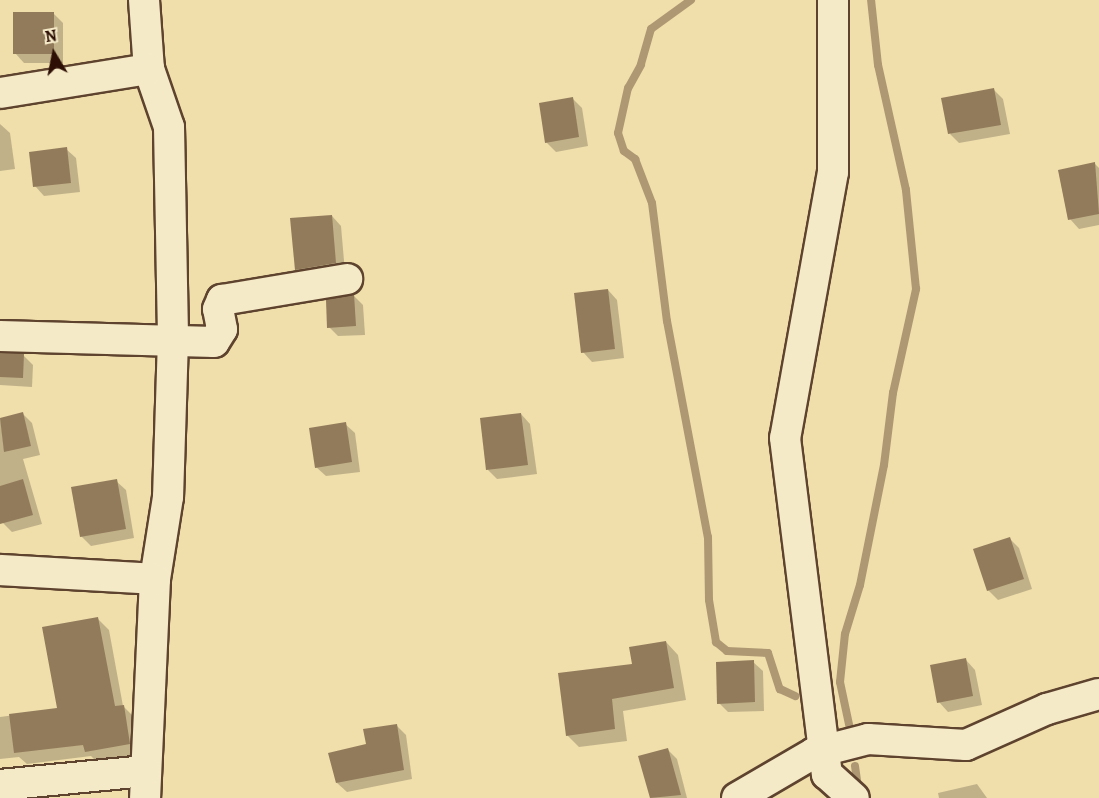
<!DOCTYPE html>
<style>
body{margin:0}
#map{position:relative;width:1099px;height:798px;overflow:hidden;background:#f0deab;font-family:Alegreya,serif}
div>[style]{position:absolute}
.shadow>*{inset:0;background:#0003}
.stream>*{height:8px;margin:-4px;padding:0 4px;transform-origin:4px;border-radius:4px;background:#ae9873}
.building>*{inset:0;background:#927b5b}
.roads{filter:drop-shadow(2px 0 #5e432e) drop-shadow(-2px 0 #5e432e) drop-shadow(0 2px #5e432e) drop-shadow(0 -2px #5e432e)}
.minor>*{height:30px;margin:-15px;padding:0 15px;transform-origin:15px;border-radius:15px;background:#f5eac8}
span{translate:-50% -50%;white-space:nowrap;text-align:center;line-height:1.15;-webkit-text-stroke:6px #f5eac8;paint-order:stroke}
.north{position:absolute;left:24px;top:24px;width:60px;height:60px;-webkit-text-stroke:4px #f5eac8;paint-order:stroke;rotate:350deg;font-size:16px;font-weight:700;line-height:24px;text-align:center;color:#2d0f05}
.north::after{content:'';display:block;margin:auto;width:21px;height:27px;background:#2d0f05;clip-path:polygon(50% 0,100% 100%,50% 72%,0 100%)}
</style>
<div id="map">
<div class="shadow">
<i style="clip-path:polygon(53px 13px,63px 23px,63px 63px,24px 63px,15px 53px)"></i>
<i style="clip-path:polygon(994px 90px,1003px 99px,1010px 134px,959px 143px,950px 134px)"></i>
<i style="clip-path:polygon(573px 99px,582px 108px,588px 146px,556px 152px,546px 142px)"></i>
<i style="clip-path:polygon(0 124px,10px 133px,15px 169px,0 171px)"></i>
<i style="clip-path:polygon(66px 149px,76px 158px,80px 192px,44px 196px,35px 186px)"></i>
<i style="clip-path:polygon(1095px 164px,1099px 168px,1099px 225px,1079px 229px,1070px 219px)"></i>
<i style="clip-path:polygon(332px 216px,341px 226px,345px 272px,306px 279px,296px 270px)"></i>
<i style="clip-path:polygon(608px 290px,617px 300px,624px 358px,592px 362px,583px 352px)"></i>
<i style="clip-path:polygon(354px 296px,363px 305px,365px 335px,338px 336px,329px 327px)"></i>
<i style="clip-path:polygon(0 353px,23px 355px,33px 365px,32px 387px,0 385px)"></i>
<i style="clip-path:polygon(23px 414px,32px 423px,40px 455px,23px 459px,42px 524px,12px 532px,3px 523px,0 512px,0 419px)"></i>
<i style="clip-path:polygon(521px 414px,530px 424px,537px 474px,497px 479px,488px 470px)"></i>
<i style="clip-path:polygon(345px 424px,355px 433px,360px 472px,326px 476px,316px 467px)"></i>
<i style="clip-path:polygon(116px 481px,126px 490px,134px 538px,91px 546px,81px 536px)"></i>
<i style="clip-path:polygon(1010px 539px,1019px 548px,1032px 589px,998px 600px,988px 590px)"></i>
<i style="clip-path:polygon(98px 619px,109px 630px,123px 706px,135px 718px,141px 755px,97px 762px,91px 756px,27px 764px,19px 757px,0 759px,0 717px,59px 709px)"></i>
<i style="clip-path:polygon(666px 642px,678px 655px,686px 700px,623px 711px,627px 741px,579px 747px,567px 735px,634px 666px)"></i>
<i style="clip-path:polygon(966px 660px,975px 670px,982px 705px,948px 712px,939px 702px)"></i>
<i style="clip-path:polygon(753px 662px,763px 671px,764px 711px,728px 712px,719px 703px)"></i>
<i style="clip-path:polygon(397px 726px,406px 735px,412px 779px,347px 792px,337px 783px,367px 745px)"></i>
<i style="clip-path:polygon(667px 749px,677px 759px,687px 798px,651px 798px,640px 757px)"></i>
<i style="clip-path:polygon(977px 784px,987px 798px,939px 798px,938px 793px)"></i>
</div>
<div class="stream">
<i style="left:691px;top:0;width:49px;rotate:144.1deg"></i>
<i style="left:651px;top:29px;width:37px;rotate:106deg"></i>
<i style="left:641px;top:65px;width:26px;rotate:119deg"></i>
<i style="left:628px;top:88px;width:46px;rotate:102.5deg"></i>
<i style="left:618px;top:133px;width:19px;rotate:72deg"></i>
<i style="left:624px;top:151px;width:14px;rotate:36deg"></i>
<i style="left:635px;top:159px;width:47px;rotate:68.9deg"></i>
<i style="left:652px;top:203px;width:119px;rotate:82.8deg"></i>
<i style="left:667px;top:321px;width:220px;rotate:79.3deg"></i>
<i style="left:708px;top:537px;width:63px;rotate:89.1deg"></i>
<i style="left:709px;top:600px;width:43px;rotate:80.5deg"></i>
<i style="left:716px;top:642px;width:14px;rotate:39deg"></i>
<i style="left:727px;top:651px;width:41px;rotate:2.8deg"></i>
<i style="left:768px;top:653px;width:38px;rotate:72deg"></i>
<i style="left:780px;top:689px;width:17px;rotate:25deg"></i>
<i style="left:850px;top:729px;width:48px;rotate:-102deg"></i>
<i style="left:840px;top:682px;width:48px;rotate:-84.1deg"></i>
<i style="left:845px;top:634px;width:51px;rotate:-73deg"></i>
<i style="left:860px;top:585px;width:122px;rotate:-78.7deg"></i>
<i style="left:884px;top:465px;width:73px;rotate:-82.9deg"></i>
<i style="left:893px;top:393px;width:107px;rotate:-77.5deg"></i>
<i style="left:916px;top:289px;width:100px;rotate:-95.8deg"></i>
<i style="left:906px;top:190px;width:128px;rotate:-102.6deg"></i>
<i style="left:878px;top:65px;width:65px;rotate:-96.1deg"></i>
<i style="left:855px;top:766px;width:22px;rotate:82deg"></i>
</div>
<div class="building">
<i style="clip-path:polygon(13px 12px,54px 12px,54px 54px,13px 54px)"></i>
<i style="clip-path:polygon(994px 88px,1001px 125px,948px 134px,941px 98px)"></i>
<i style="clip-path:polygon(573px 97px,579px 137px,545px 143px,539px 103px)"></i>
<i style="clip-path:polygon(67px 147px,71px 183px,33px 187px,29px 152px)"></i>
<i style="clip-path:polygon(1095px 162px,1099px 214px,1068px 220px,1058px 170px)"></i>
<i style="clip-path:polygon(332px 215px,336px 263px,295px 270px,290px 218px)"></i>
<i style="clip-path:polygon(608px 289px,615px 349px,581px 353px,574px 293px)"></i>
<i style="clip-path:polygon(354px 294px,356px 326px,327px 328px,326px 300px)"></i>
<i style="clip-path:polygon(0 353px,24px 354px,23px 378px,0 377px)"></i>
<i style="clip-path:polygon(23px 412px,31px 446px,4px 452px,0 418px)"></i>
<i style="clip-path:polygon(521px 413px,528px 465px,486px 470px,480px 418px)"></i>
<i style="clip-path:polygon(346px 422px,352px 462px,315px 468px,309px 428px)"></i>
<i style="clip-path:polygon(23px 479px,33px 515px,0 524px,0 486px)"></i>
<i style="clip-path:polygon(117px 479px,126px 529px,80px 537px,71px 487px)"></i>
<i style="clip-path:polygon(1010px 537px,1024px 579px,987px 591px,973px 549px)"></i>
<i style="clip-path:polygon(98px 617px,115px 706px,124px 705px,130px 744px,85px 752px,83px 745px,14px 753px,9px 714px,57px 708px,42px 627px)"></i>
<i style="clip-path:polygon(666px 641px,674px 688px,612px 699px,615px 729px,566px 736px,558px 673px,632px 664px,629px 647px)"></i>
<i style="clip-path:polygon(966px 658px,973px 696px,937px 703px,930px 665px)"></i>
<i style="clip-path:polygon(754px 660px,755px 702px,717px 704px,716px 662px)"></i>
<i style="clip-path:polygon(397px 724px,404px 770px,336px 783px,328px 753px,366px 744px,363px 729px)"></i>
<i style="clip-path:polygon(668px 748px,681px 795px,650px 798px,638px 756px)"></i>
</div>
<div class="roads">
<div class="minor">
<i style="left:144px;top:0;width:69px;rotate:85.9deg"></i>
<i style="left:149px;top:69px;width:61px;rotate:71deg"></i>
<i style="left:169px;top:127px;width:212px;rotate:88.9deg"></i>
<i style="left:173px;top:339px;width:158px;rotate:91.8deg"></i>
<i style="left:168px;top:497px;width:83px;rotate:99deg"></i>
<i style="left:155px;top:579px;width:219px;rotate:92.6deg"></i>
<i style="left:833px;top:0;width:172px;rotate:90deg"></i>
<i style="left:833px;top:172px;width:270px;rotate:100.2deg"></i>
<i style="left:785px;top:438px;width:339px;rotate:82.9deg"></i>
<i style="left:827px;top:774px;width:36px;rotate:42deg"></i>
<i style="left:0;top:93px;width:151px;rotate:-9.2deg"></i>
<i style="left:0;top:336px;width:214px;rotate:1.6deg"></i>
<i style="left:214px;top:342px;width:15px;rotate:-58deg"></i>
<i style="left:222px;top:329px;width:20px;rotate:-101deg"></i>
<i style="left:218px;top:309px;width:10px;rotate:-66deg"></i>
<i style="left:222px;top:300px;width:127px;rotate:-9.5deg"></i>
<i style="left:0;top:570px;width:155px;rotate:3.3deg"></i>
<i style="left:0;top:785px;width:146px;rotate:-5.5deg"></i>
<i style="left:737px;top:798px;width:89px;rotate:-30.3deg"></i>
<i style="left:814px;top:753px;width:56px;rotate:-14.5deg"></i>
<i style="left:868px;top:739px;width:98px;rotate:3.5deg"></i>
<i style="left:966px;top:745px;width:89px;rotate:-24deg"></i>
<i style="left:1047px;top:709px;width:54px;rotate:-16.1deg"></i>
</div>
</div>
<div class="north">N</div>
</div>
